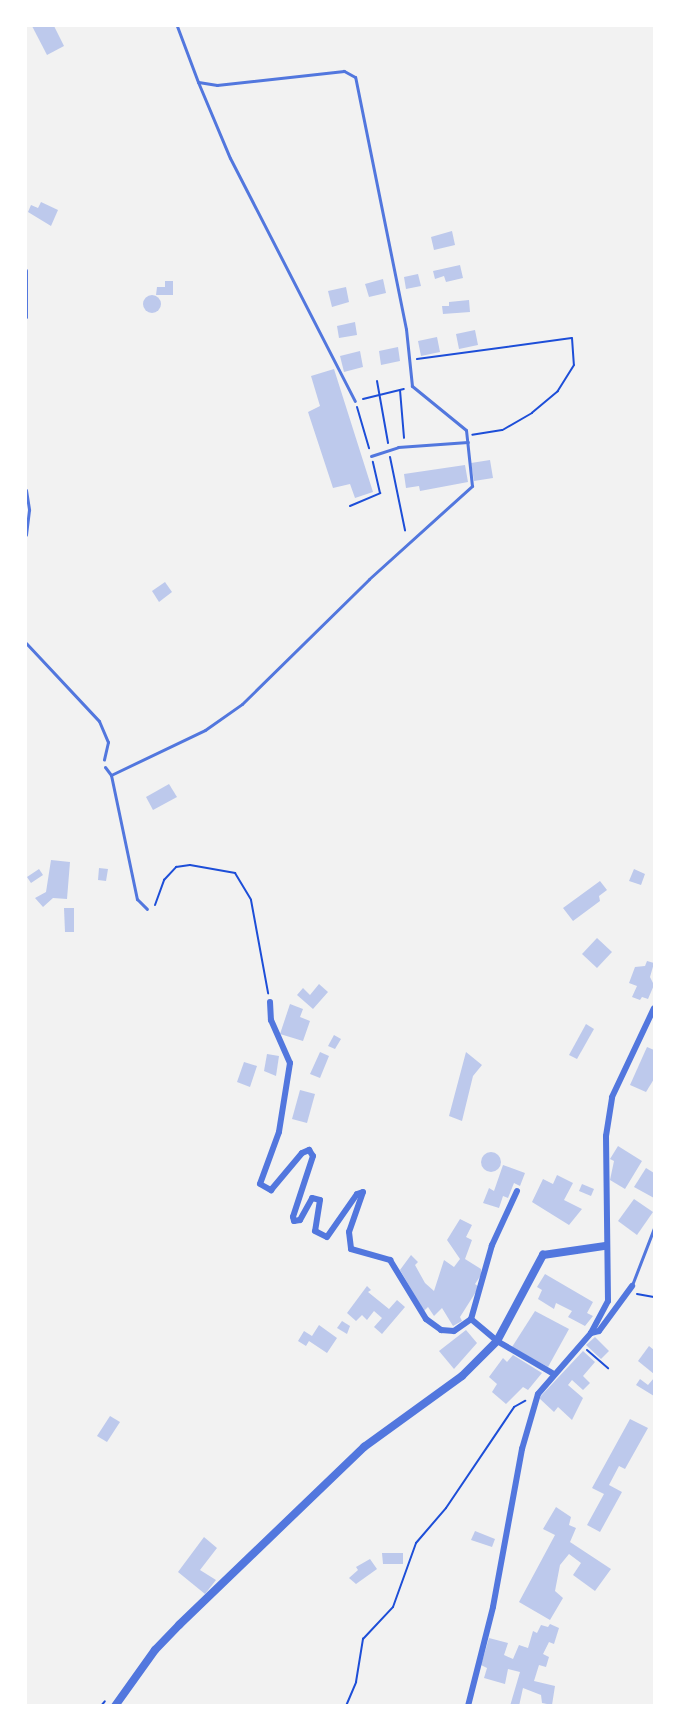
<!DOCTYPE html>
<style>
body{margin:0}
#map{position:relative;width:680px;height:1731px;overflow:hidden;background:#f2f2f2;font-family:"Noto Serif",serif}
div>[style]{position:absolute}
.building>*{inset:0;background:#bdc9ec}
.round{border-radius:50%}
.path>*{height:2px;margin:-1px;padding:0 1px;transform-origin:1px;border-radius:1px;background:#1d4ed8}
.service>*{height:3px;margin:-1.5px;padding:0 1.5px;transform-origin:1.5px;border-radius:1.5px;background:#5277de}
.minor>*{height:6px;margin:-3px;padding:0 3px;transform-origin:3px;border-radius:3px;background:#5277de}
.tertiary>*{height:8px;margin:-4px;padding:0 4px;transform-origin:4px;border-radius:4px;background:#5277de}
span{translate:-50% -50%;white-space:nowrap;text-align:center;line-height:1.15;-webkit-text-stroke:6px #fff;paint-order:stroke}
.frame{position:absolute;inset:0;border:27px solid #fff;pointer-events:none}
</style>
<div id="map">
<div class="building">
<i style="clip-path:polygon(32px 26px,54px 26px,64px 46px,47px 55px)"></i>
<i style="clip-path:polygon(41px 202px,58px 210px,51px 226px,28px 212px,31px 205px,38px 208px)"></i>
<i style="clip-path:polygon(452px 231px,455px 245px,434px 250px,431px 237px)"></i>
<i style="clip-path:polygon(460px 265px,463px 278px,446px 282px,444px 276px,435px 279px,433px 271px)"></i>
<i style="clip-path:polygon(418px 274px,421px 286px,406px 289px,404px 277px)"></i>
<i style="clip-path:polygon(383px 279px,386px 293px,369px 297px,365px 284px)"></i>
<i style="clip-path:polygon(165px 281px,173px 281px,173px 295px,156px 295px,157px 287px,165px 287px)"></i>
<i style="clip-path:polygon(346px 287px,349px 302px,332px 307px,328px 291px)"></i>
<i class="round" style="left:143px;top:295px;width:18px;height:18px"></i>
<i style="clip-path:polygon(469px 300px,470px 312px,443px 314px,442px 306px,449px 306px,449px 302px)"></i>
<i style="clip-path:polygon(355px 322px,357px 335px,339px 338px,337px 326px)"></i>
<i style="clip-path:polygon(475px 330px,478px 345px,459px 349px,456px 334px)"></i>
<i style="clip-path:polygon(437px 337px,440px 352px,421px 356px,418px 341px)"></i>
<i style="clip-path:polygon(398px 347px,400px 361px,381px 365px,379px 351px)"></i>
<i style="clip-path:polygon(360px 351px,363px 367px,344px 372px,340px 356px)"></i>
<i style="clip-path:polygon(334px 369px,373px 492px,355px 498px,350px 484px,333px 488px,308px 412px,320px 406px,311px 376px)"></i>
<i style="clip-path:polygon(490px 460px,493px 478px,474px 481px,471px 463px)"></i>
<i style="clip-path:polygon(465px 465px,468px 482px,420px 491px,419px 486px,406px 488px,404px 474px)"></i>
<i style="clip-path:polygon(165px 582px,172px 592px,159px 602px,152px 591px)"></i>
<i style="clip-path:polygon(169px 784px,177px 797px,153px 810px,146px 797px)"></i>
<i style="clip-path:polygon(51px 860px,70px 862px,67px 899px,53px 898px,43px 907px,35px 898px,46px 892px)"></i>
<i style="clip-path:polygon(99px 868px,108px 869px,106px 881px,98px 880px)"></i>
<i style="clip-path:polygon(39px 869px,43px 875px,31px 883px,27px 877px)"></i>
<i style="clip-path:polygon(634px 869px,645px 874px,641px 885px,629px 881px)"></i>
<i style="clip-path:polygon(600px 881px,607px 890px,599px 896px,600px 901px,573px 921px,563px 908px)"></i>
<i style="clip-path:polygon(64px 908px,74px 908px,74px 932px,65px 932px)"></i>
<i style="clip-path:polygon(597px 938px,612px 952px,597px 968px,582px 954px)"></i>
<i style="clip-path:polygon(647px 961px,654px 963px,650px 977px,654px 985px,648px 999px,642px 997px,640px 1000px,632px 997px,637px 986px,629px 983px,635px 967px,645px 966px)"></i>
<i style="clip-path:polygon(319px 984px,328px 992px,313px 1009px,297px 995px,303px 988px,310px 995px)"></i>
<i style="clip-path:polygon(290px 1004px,303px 1009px,300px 1017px,310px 1021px,303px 1041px,280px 1034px)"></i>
<i style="clip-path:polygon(586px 1024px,594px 1029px,577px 1059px,569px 1055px)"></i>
<i style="clip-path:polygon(334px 1035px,341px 1039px,335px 1049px,328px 1046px)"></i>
<i style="clip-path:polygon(647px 1047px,654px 1050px,654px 1079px,646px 1092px,630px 1085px)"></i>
<i style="clip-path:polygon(320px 1052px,329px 1056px,320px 1078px,310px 1074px)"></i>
<i style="clip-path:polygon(466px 1052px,482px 1065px,473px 1076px,462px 1121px,449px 1116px)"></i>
<i style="clip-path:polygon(267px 1054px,279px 1056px,276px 1076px,264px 1071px)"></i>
<i style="clip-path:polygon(244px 1062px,257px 1066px,250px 1087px,237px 1082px)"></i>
<i style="clip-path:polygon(300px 1090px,315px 1094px,307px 1123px,292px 1119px)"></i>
<i style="clip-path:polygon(618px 1146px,642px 1161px,625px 1189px,610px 1180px,614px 1161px,610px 1159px)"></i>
<i class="round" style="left:481px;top:1152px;width:20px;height:20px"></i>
<i style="clip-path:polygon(503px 1165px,525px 1173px,520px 1186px,514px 1183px,508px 1198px,503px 1196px,499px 1208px,483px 1203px,489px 1188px,494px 1191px)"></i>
<i style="clip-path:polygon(646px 1168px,654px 1173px,654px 1198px,634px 1187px)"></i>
<i style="clip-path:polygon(557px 1175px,573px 1183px,564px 1200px,582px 1209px,569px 1225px,532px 1202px,543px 1179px,553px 1184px)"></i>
<i style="clip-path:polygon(582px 1184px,594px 1189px,591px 1196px,579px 1191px)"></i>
<i style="clip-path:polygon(634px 1199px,653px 1212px,637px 1235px,618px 1221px)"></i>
<i style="clip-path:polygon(460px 1219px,472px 1225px,466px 1237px,472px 1240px,465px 1259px,481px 1269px,481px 1275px,475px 1284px,479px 1287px,460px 1317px,462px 1321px,453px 1326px,442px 1308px,434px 1316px,428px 1307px,424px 1311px,400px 1270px,411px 1255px,418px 1262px,415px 1265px,425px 1283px,434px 1291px,444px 1260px,454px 1267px,460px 1259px,447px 1240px)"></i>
<i style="clip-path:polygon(545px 1274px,593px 1302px,587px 1313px,593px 1316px,585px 1326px,568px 1317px,572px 1311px,556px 1303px,554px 1309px,538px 1299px,542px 1290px,537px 1287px)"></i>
<i style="clip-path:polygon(367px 1286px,371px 1290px,368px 1292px,389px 1309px,397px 1300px,405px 1307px,382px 1334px,374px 1327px,382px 1318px,374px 1311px,367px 1320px,362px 1315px,356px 1321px,347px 1313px)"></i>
<i style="clip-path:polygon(535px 1311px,569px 1329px,548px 1367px,512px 1347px)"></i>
<i style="clip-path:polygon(342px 1321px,350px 1326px,347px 1334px,337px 1328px)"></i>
<i style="clip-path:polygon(319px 1325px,337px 1338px,327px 1353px,309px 1341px,306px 1346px,298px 1341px,304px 1331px,312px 1336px)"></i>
<i style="clip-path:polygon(466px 1330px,477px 1343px,454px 1369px,439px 1351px)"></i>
<i style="clip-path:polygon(595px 1337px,609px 1351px,601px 1359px,586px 1345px)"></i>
<i style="clip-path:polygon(649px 1346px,654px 1350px,654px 1374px,638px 1361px)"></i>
<i style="clip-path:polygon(583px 1351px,595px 1362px,583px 1376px,590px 1383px,583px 1390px,572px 1380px,568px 1385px,583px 1398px,572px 1420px,558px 1407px,554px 1412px,539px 1398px)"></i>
<i style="clip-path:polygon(513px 1355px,542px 1373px,528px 1390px,523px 1387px,506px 1404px,492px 1392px,497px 1384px,489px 1377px,503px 1358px,507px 1362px)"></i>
<i style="clip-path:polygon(654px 1378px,654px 1396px,636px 1385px,640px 1379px,648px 1385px)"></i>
<i style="clip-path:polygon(110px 1416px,120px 1422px,107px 1442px,97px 1436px)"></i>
<i style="clip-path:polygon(630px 1419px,648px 1428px,625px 1469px,619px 1466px,609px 1485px,622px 1492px,600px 1532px,587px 1525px,604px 1494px,592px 1488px)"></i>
<i style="clip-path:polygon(556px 1507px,571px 1517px,569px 1525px,576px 1528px,570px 1542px,611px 1569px,595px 1591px,573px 1575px,581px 1563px,569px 1554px,560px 1565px,555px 1591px,563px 1598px,550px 1620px,519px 1602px,555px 1535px,543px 1529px)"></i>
<i style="clip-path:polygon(475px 1531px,495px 1539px,492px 1547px,471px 1540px)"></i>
<i style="clip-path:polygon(204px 1537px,217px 1548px,200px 1570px,216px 1580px,205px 1594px,178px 1572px)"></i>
<i style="clip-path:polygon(382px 1553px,403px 1553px,403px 1564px,383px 1564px)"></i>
<i style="clip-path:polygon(370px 1559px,377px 1569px,356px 1584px,349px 1578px,358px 1570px,356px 1567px)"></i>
<i style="clip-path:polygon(550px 1624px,559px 1628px,554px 1644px,549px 1642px,543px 1654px,549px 1657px,546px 1667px,539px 1665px,534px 1681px,555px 1686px,552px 1705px,542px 1703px,541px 1695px,523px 1688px,519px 1706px,510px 1706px,520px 1672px,508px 1669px,505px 1684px,484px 1678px,487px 1668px,481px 1665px,489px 1638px,508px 1643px,504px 1655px,513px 1659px,519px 1645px,528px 1648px,533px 1631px,537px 1633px,541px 1625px,548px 1627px)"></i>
</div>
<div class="path">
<i style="left:417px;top:359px;width:156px;rotate:-7.7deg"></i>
<i style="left:572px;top:338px;width:27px;rotate:86deg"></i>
<i style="left:574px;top:365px;width:31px;rotate:122deg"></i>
<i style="left:558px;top:391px;width:34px;rotate:140deg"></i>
<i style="left:532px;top:413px;width:34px;rotate:150deg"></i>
<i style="left:502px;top:430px;width:30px;rotate:171deg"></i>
<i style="left:377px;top:381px;width:63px;rotate:79.9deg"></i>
<i style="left:400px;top:390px;width:48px;rotate:85.2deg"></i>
<i style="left:363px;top:399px;width:42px;rotate:-13.7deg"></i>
<i style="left:357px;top:407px;width:43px;rotate:73.7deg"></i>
<i style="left:390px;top:457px;width:75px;rotate:78.4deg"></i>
<i style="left:350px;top:506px;width:33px;rotate:-23deg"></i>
<i style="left:380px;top:493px;width:32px;rotate:-103deg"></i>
<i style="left:155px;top:905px;width:27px;rotate:-70deg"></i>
<i style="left:164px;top:880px;width:18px;rotate:-47deg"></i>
<i style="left:176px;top:867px;width:14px;rotate:-8deg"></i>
<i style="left:190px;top:865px;width:46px;rotate:10.1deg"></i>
<i style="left:235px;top:873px;width:31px;rotate:59deg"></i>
<i style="left:251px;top:900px;width:95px;rotate:79.6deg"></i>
<i style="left:637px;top:1294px;width:17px;rotate:10deg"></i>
<i style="left:587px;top:1350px;width:28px;rotate:41deg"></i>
<i style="left:101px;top:1706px;width:6px;rotate:-51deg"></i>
<i style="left:346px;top:1706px;width:26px;rotate:-67deg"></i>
<i style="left:356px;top:1682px;width:44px;rotate:-80.8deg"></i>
<i style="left:363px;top:1639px;width:44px;rotate:-46.8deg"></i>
<i style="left:393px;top:1607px;width:68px;rotate:-70.2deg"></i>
<i style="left:416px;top:1543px;width:46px;rotate:-49.4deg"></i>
<i style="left:446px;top:1508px;width:122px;rotate:-56deg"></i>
<i style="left:514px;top:1407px;width:13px;rotate:-29deg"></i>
</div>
<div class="service">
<i style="left:198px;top:82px;width:82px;rotate:67.2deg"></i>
<i style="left:230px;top:158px;width:273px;rotate:62.8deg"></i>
<i style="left:26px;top:270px;width:47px;rotate:90deg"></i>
<i style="left:371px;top:456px;width:28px;rotate:-18deg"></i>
<i style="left:398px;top:447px;width:70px;rotate:-4.1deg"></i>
<i style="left:26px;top:490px;width:20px;rotate:81deg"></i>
<i style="left:29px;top:510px;width:25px;rotate:97deg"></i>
<i style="left:26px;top:643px;width:107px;rotate:46.9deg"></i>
<i style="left:99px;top:721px;width:23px;rotate:67deg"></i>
<i style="left:108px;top:742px;width:18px;rotate:103deg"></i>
<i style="left:105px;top:767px;width:10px;rotate:53deg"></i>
<i style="left:111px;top:775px;width:127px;rotate:78.2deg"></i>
<i style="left:137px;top:899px;width:14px;rotate:45deg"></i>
<i style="left:111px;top:775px;width:104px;rotate:-25.6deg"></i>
<i style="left:205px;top:730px;width:45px;rotate:-35.1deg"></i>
<i style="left:242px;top:704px;width:178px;rotate:-44.5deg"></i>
<i style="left:369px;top:579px;width:139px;rotate:-42.1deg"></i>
<i style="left:472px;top:486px;width:56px;rotate:-96.1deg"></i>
<i style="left:466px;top:430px;width:70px;rotate:-140.8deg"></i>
<i style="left:412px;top:386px;width:57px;rotate:-96deg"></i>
<i style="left:406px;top:329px;width:257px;rotate:-101.4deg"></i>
<i style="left:355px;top:77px;width:13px;rotate:-151deg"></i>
<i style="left:344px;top:71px;width:128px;rotate:173.7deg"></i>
<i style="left:217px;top:85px;width:19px;rotate:-171deg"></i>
<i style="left:198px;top:82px;width:60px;rotate:-110.6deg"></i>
<i style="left:632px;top:1285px;width:61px;rotate:-68.9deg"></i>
</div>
<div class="minor">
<i style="left:270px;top:1002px;width:18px;rotate:87deg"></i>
<i style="left:271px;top:1020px;width:47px;rotate:66.2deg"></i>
<i style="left:290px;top:1063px;width:70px;rotate:99.1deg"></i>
<i style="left:279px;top:1132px;width:55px;rotate:110.1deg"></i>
<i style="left:260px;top:1184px;width:13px;rotate:29deg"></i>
<i style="left:271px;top:1190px;width:48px;rotate:-50deg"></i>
<i style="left:302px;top:1153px;width:8px;rotate:-23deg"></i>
<i style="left:309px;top:1150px;width:7px;rotate:56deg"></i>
<i style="left:313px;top:1156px;width:64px;rotate:108.2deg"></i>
<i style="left:293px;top:1217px;width:4px;rotate:76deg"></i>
<i style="left:294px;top:1221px;width:6px;rotate:-9deg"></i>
<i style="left:300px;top:1220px;width:25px;rotate:-61deg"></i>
<i style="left:312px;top:1198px;width:8px;rotate:14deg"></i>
<i style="left:320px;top:1200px;width:31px;rotate:99deg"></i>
<i style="left:315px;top:1231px;width:13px;rotate:27deg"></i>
<i style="left:327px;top:1237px;width:52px;rotate:-55.1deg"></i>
<i style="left:357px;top:1194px;width:6px;rotate:-18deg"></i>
<i style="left:363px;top:1192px;width:42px;rotate:109.3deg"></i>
<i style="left:349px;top:1232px;width:17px;rotate:83deg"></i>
<i style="left:351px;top:1249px;width:41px;rotate:15.8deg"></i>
<i style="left:390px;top:1260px;width:69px;rotate:58.6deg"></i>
<i style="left:426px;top:1319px;width:19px;rotate:36deg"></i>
<i style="left:441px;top:1330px;width:13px;rotate:4deg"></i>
<i style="left:454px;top:1331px;width:21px;rotate:-35deg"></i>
<i style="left:517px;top:1191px;width:60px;rotate:114.8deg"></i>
<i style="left:492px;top:1245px;width:77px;rotate:105.8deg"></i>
<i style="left:471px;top:1319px;width:34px;rotate:40deg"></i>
<i style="left:497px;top:1341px;width:64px;rotate:30.2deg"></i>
<i style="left:591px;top:1333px;width:36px;rotate:-62deg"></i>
<i style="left:608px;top:1301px;width:165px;rotate:-90.7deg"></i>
<i style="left:606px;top:1136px;width:39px;rotate:-81deg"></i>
<i style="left:612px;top:1097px;width:98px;rotate:-64.7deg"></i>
<i style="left:468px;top:1706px;width:102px;rotate:-75.8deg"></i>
<i style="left:493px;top:1607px;width:161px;rotate:-79.6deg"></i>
<i style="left:522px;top:1449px;width:57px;rotate:-73.8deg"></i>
<i style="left:538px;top:1394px;width:81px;rotate:-49deg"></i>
<i style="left:591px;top:1333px;width:8px;rotate:-14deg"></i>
<i style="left:599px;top:1331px;width:56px;rotate:-53.7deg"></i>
</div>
<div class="tertiary">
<i style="left:115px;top:1706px;width:69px;rotate:-54.5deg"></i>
<i style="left:155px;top:1650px;width:35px;rotate:-46deg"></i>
<i style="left:179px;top:1625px;width:257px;rotate:-43.9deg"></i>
<i style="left:364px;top:1447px;width:121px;rotate:-35.9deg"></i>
<i style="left:462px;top:1376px;width:49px;rotate:-45deg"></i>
<i style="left:497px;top:1341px;width:98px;rotate:-61.9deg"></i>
<i style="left:543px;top:1255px;width:63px;rotate:-8.3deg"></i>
</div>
<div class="frame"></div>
</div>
